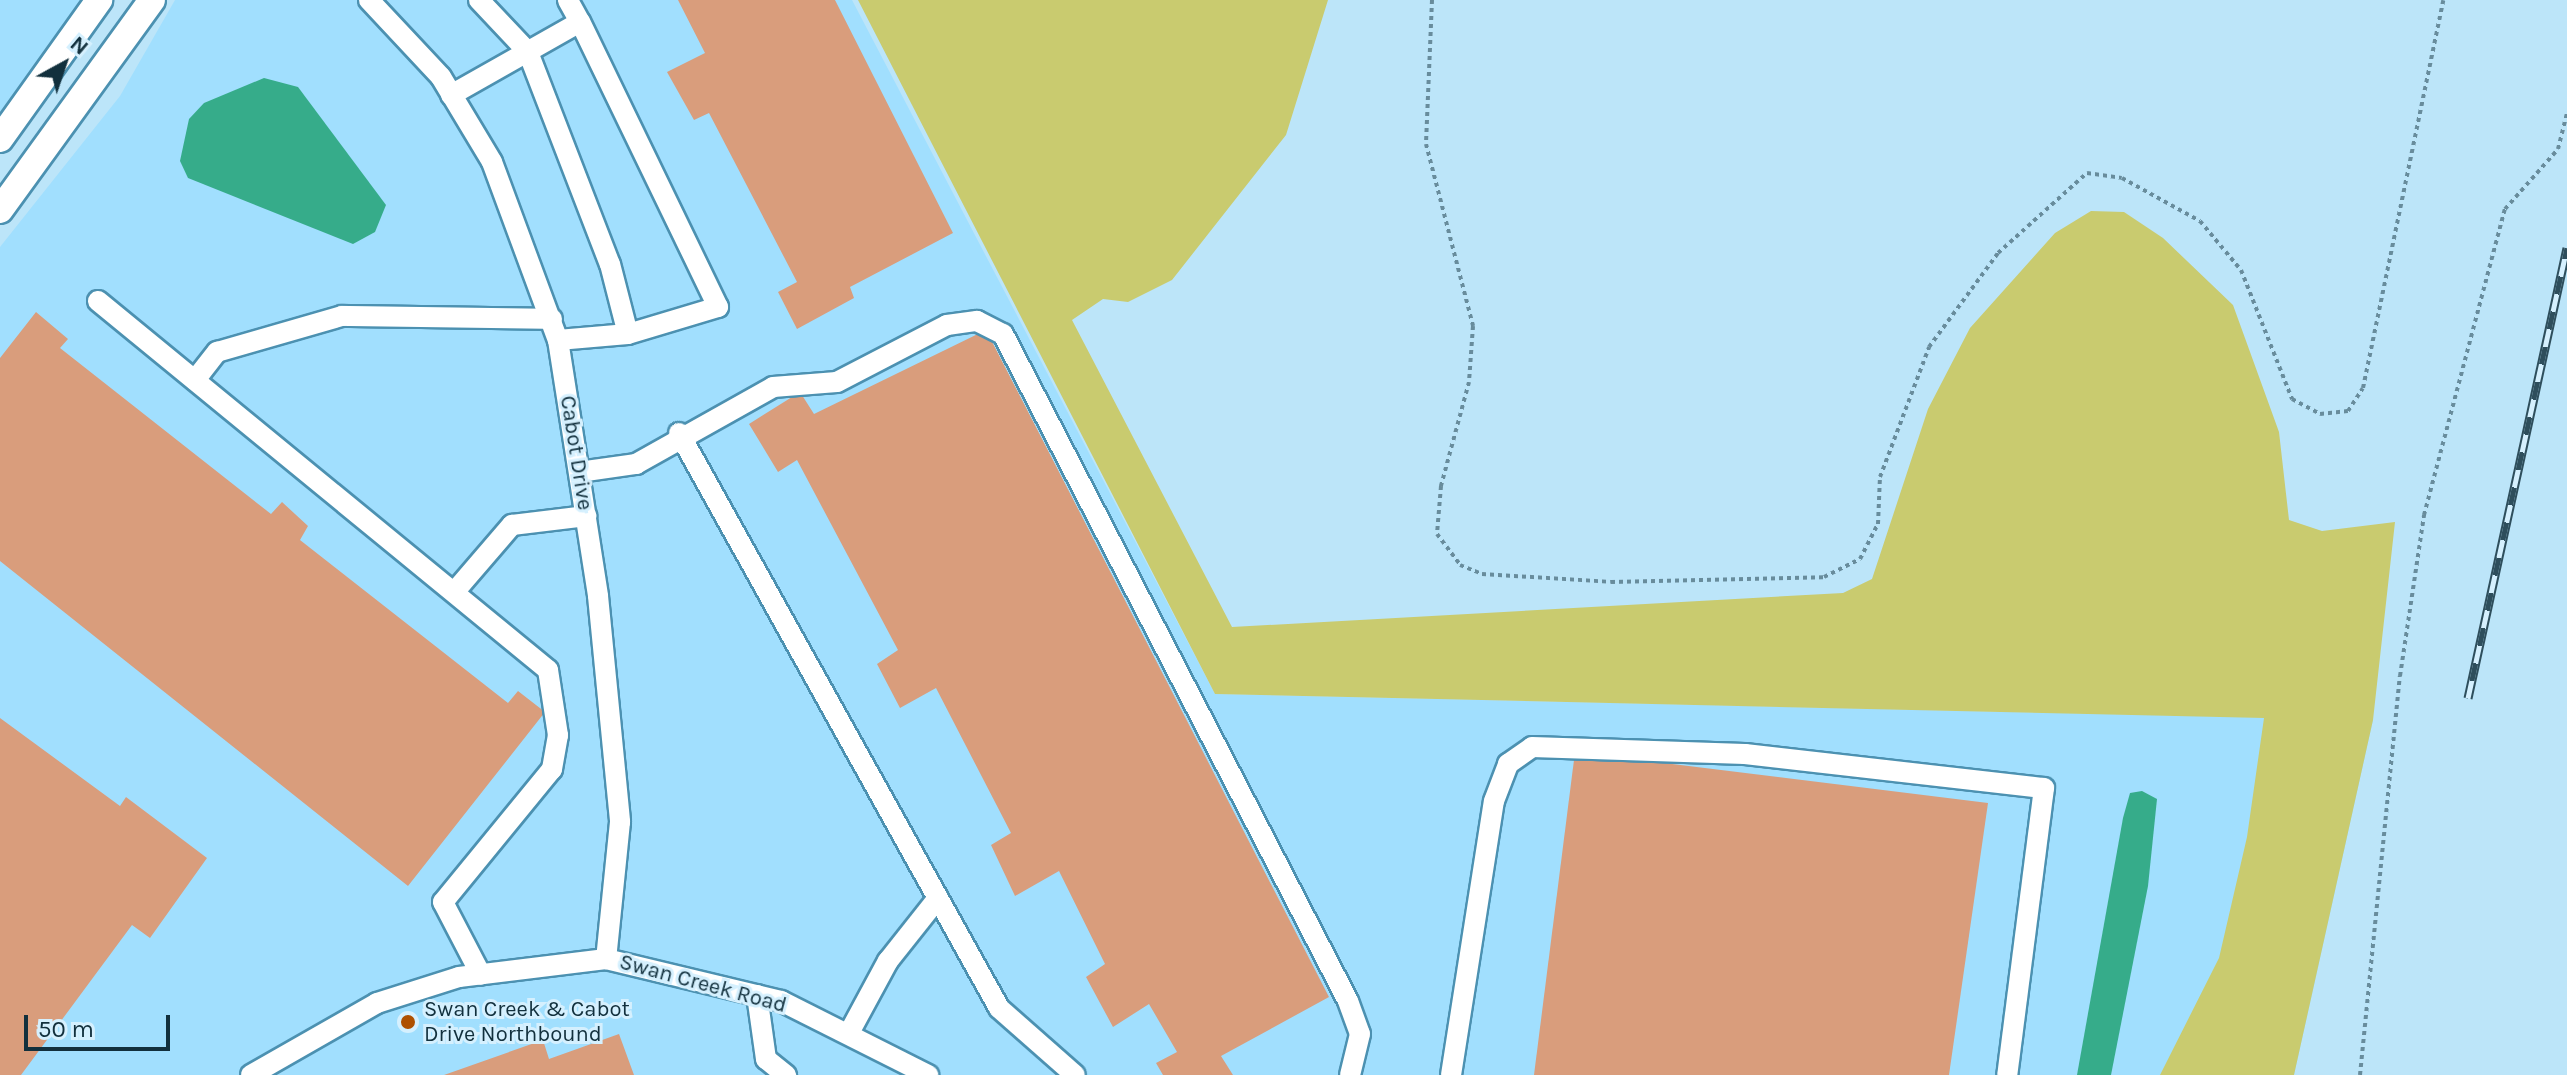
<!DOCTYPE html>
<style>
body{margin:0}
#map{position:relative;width:2567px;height:1075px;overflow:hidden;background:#bce5f9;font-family:Karla,sans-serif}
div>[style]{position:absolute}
.built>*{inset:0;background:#a1dffe}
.green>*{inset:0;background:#c9cb6f}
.water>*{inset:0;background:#36ac8a}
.building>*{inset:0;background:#d99d7c}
.path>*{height:4px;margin-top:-2px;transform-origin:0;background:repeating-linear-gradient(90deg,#688c9c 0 4px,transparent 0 8px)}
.roads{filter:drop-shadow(2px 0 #4c91b1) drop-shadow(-2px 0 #4c91b1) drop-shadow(0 2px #4c91b1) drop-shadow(0 -2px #4c91b1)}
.minor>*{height:20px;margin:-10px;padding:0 10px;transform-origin:10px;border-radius:10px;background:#fff}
.major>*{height:26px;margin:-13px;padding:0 13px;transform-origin:13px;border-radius:13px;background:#fff}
.rail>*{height:9px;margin-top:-4.5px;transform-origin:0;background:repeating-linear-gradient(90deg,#d5f0fe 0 18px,#2e4e5c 0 36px);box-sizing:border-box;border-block:2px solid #2e4e5c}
.dots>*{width:22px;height:22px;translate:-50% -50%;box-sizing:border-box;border:4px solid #d5f0fe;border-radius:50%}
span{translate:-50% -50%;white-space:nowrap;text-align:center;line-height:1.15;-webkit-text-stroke:6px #d5f0fe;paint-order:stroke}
.street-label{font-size:22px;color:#12303d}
.poi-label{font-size:22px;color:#12303d}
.left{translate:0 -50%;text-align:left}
.north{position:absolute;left:24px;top:24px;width:80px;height:80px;-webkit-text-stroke:6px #d5f0fe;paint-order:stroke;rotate:40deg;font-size:22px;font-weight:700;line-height:32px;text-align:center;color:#12303d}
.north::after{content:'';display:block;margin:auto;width:28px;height:36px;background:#12303d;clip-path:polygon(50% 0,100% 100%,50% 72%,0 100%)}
.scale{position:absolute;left:24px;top:1015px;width:146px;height:36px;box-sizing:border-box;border:4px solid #12303d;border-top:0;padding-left:10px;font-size:24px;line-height:28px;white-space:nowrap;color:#12303d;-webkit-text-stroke:6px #d5f0fe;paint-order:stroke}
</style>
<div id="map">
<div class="built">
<i style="clip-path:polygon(0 0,98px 0,0 139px)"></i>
<i style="clip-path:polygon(175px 0,852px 0,1215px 694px,2373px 720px,2294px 1075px,0 1075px,0 247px,120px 96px)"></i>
</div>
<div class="green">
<i style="clip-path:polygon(858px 0,1328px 0,1286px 135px,1172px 280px,1128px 302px,1103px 299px,1072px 320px,1232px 627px,1843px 593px,1872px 579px,1928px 409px,1970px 328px,2055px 233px,2091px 211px,2124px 212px,2163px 238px,2233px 305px,2279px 432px,2289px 520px,2322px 531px,2395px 522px,2373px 720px,2294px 1075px,2160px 1075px,2219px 958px,2247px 837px,2264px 718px,1215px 694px)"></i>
</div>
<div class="water">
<i style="clip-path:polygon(264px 78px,298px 87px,386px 205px,375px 232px,353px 244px,188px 178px,180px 161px,189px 119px,204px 103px)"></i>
<i style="clip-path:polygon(2142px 791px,2157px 799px,2148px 886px,2111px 1075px,2077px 1075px,2123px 818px,2130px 793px)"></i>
</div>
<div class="building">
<i style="clip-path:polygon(678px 0,835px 0,953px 233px,850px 287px,854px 298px,797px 329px,778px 292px,797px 282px,709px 113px,694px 120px,667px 72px,705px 53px)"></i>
<i style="clip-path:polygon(36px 312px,68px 339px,60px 348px,271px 514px,282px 502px,308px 526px,300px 540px,508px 703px,518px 691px,545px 712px,408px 886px,0 561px,0 358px)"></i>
<i style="clip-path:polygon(986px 330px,1329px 997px,1221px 1056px,1233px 1075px,1163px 1075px,1156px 1063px,1177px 1052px,1149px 1004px,1113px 1027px,1086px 977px,1105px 964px,1059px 871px,1015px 896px,991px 845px,1011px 833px,936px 688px,900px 708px,877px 664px,898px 650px,797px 460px,778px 472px,749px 424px,800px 392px,814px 414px)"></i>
<i style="clip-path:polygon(0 718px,120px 806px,126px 797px,207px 858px,150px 938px,132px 925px,21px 1075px,0 1075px)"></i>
<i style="clip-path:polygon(1575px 752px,1988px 803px,1949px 1075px,1534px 1075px)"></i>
<i style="clip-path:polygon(619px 1034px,634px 1075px,444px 1075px,543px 1040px,549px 1059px)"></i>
</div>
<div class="path">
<i style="left:1432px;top:0;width:144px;rotate:92.4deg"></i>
<i style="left:1426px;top:144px;width:188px;rotate:75.5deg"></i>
<i style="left:1473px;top:326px;width:56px;rotate:94.1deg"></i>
<i style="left:1469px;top:382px;width:108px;rotate:105.1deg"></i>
<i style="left:1441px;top:486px;width:48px;rotate:94.8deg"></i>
<i style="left:1437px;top:534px;width:39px;rotate:53deg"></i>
<i style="left:1460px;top:565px;width:24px;rotate:22deg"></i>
<i style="left:1482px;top:574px;width:129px;rotate:3.5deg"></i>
<i style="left:1611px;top:582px;width:213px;rotate:-1.3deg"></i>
<i style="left:1824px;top:577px;width:40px;rotate:-26.6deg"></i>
<i style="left:1860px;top:559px;width:39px;rotate:-63deg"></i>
<i style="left:1878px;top:524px;width:47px;rotate:-87.6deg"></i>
<i style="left:1880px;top:477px;width:139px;rotate:-69.3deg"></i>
<i style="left:1929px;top:347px;width:117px;rotate:-53.7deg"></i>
<i style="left:1998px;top:253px;width:120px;rotate:-42deg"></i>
<i style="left:2087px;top:173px;width:35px;rotate:8deg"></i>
<i style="left:2122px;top:178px;width:89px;rotate:28.9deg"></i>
<i style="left:2200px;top:221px;width:64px;rotate:50.1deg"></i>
<i style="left:2241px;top:270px;width:139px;rotate:68.4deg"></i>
<i style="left:2292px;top:399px;width:32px;rotate:28deg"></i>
<i style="left:2320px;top:414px;width:28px;rotate:-6deg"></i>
<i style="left:2348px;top:411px;width:27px;rotate:-57deg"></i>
<i style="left:2363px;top:388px;width:396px;rotate:-78.3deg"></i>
<i style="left:2360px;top:1075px;width:401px;rotate:-84.3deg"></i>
<i style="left:2400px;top:676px;width:163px;rotate:-81.5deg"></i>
<i style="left:2424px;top:515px;width:317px;rotate:-75.2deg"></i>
<i style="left:2505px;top:209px;width:80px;rotate:-48.5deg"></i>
<i style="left:2558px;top:149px;width:38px;rotate:-76deg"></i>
</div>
<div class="roads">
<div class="minor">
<i style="left:369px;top:0;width:105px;rotate:46.9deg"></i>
<i style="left:441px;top:77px;width:99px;rotate:59deg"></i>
<i style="left:492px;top:162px;width:190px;rotate:69.7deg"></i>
<i style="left:558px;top:340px;width:259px;rotate:81.1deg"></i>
<i style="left:598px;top:596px;width:227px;rotate:84.4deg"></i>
<i style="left:620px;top:822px;width:138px;rotate:95.8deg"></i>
<i style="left:479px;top:0;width:71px;rotate:46.7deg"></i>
<i style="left:528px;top:52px;width:227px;rotate:68.9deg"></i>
<i style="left:610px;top:264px;width:72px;rotate:75.6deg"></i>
<i style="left:451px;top:95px;width:148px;rotate:-29.5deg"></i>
<i style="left:580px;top:22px;width:25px;rotate:-119deg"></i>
<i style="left:98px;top:301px;width:582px;rotate:39.35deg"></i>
<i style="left:548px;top:670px;width:66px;rotate:81.3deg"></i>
<i style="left:558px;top:735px;width:35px;rotate:100deg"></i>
<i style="left:552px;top:769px;width:172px;rotate:129.3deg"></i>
<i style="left:443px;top:902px;width:82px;rotate:62.5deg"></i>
<i style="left:558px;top:340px;width:70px;rotate:-4.9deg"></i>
<i style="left:628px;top:334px;width:94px;rotate:-16.7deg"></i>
<i style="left:718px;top:307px;width:317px;rotate:-115.8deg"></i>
<i style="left:195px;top:380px;width:36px;rotate:-52deg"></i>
<i style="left:217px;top:352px;width:130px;rotate:-16.1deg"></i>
<i style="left:342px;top:316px;width:210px;rotate:0.8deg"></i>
<i style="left:679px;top:433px;width:658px;rotate:60.9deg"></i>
<i style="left:999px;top:1008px;width:101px;rotate:41.4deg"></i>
<i style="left:579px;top:472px;width:58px;rotate:-8deg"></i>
<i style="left:636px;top:464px;width:157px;rotate:-29.3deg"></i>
<i style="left:773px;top:387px;width:64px;rotate:-4.5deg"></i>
<i style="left:837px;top:382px;width:124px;rotate:-27.4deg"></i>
<i style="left:947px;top:325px;width:30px;rotate:-8deg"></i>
<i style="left:977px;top:321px;width:29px;rotate:27deg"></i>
<i style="left:1003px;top:334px;width:751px;rotate:62.65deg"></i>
<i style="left:1348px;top:1001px;width:35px;rotate:70deg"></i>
<i style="left:1360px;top:1034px;width:42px;rotate:103.7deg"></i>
<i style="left:456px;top:590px;width:86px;rotate:-49.3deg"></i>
<i style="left:512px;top:525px;width:75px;rotate:-6.9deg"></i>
<i style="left:757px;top:995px;width:65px;rotate:82deg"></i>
<i style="left:766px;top:1059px;width:26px;rotate:39deg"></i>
<i style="left:849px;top:1033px;width:82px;rotate:-61.6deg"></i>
<i style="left:888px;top:961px;width:80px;rotate:-51.6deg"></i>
<i style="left:251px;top:1075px;width:145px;rotate:-29.7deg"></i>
<i style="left:377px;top:1003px;width:86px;rotate:-17.6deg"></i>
<i style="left:459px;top:977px;width:148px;rotate:-7deg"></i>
<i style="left:606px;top:959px;width:180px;rotate:13.5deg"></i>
<i style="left:781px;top:1001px;width:165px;rotate:26.7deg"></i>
<i style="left:1451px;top:1075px;width:277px;rotate:-81.1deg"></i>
<i style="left:1494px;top:801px;width:40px;rotate:-69deg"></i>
<i style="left:1508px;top:764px;width:29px;rotate:-35deg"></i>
<i style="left:1532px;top:747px;width:213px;rotate:1.9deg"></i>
<i style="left:1745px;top:754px;width:301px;rotate:6.5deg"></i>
<i style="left:2044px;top:788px;width:289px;rotate:97.3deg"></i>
</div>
<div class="major">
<i style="left:0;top:139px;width:171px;rotate:-54.5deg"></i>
<i style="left:0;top:210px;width:259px;rotate:-54.1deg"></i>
</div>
</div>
<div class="rail">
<i style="left:2468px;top:698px;width:461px;rotate:-77.6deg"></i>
</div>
<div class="dots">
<i style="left:408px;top:1022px;background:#ae5000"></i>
</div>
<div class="street-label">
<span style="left:576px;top:453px;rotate:81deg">Cabot Drive</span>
<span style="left:703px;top:984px;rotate:15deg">Swan Creek Road</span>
</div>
<div class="poi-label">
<span class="left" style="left:424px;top:1022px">Swan Creek &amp; Cabot<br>Drive Northbound</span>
</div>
<div class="north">N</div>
<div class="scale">50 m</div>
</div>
